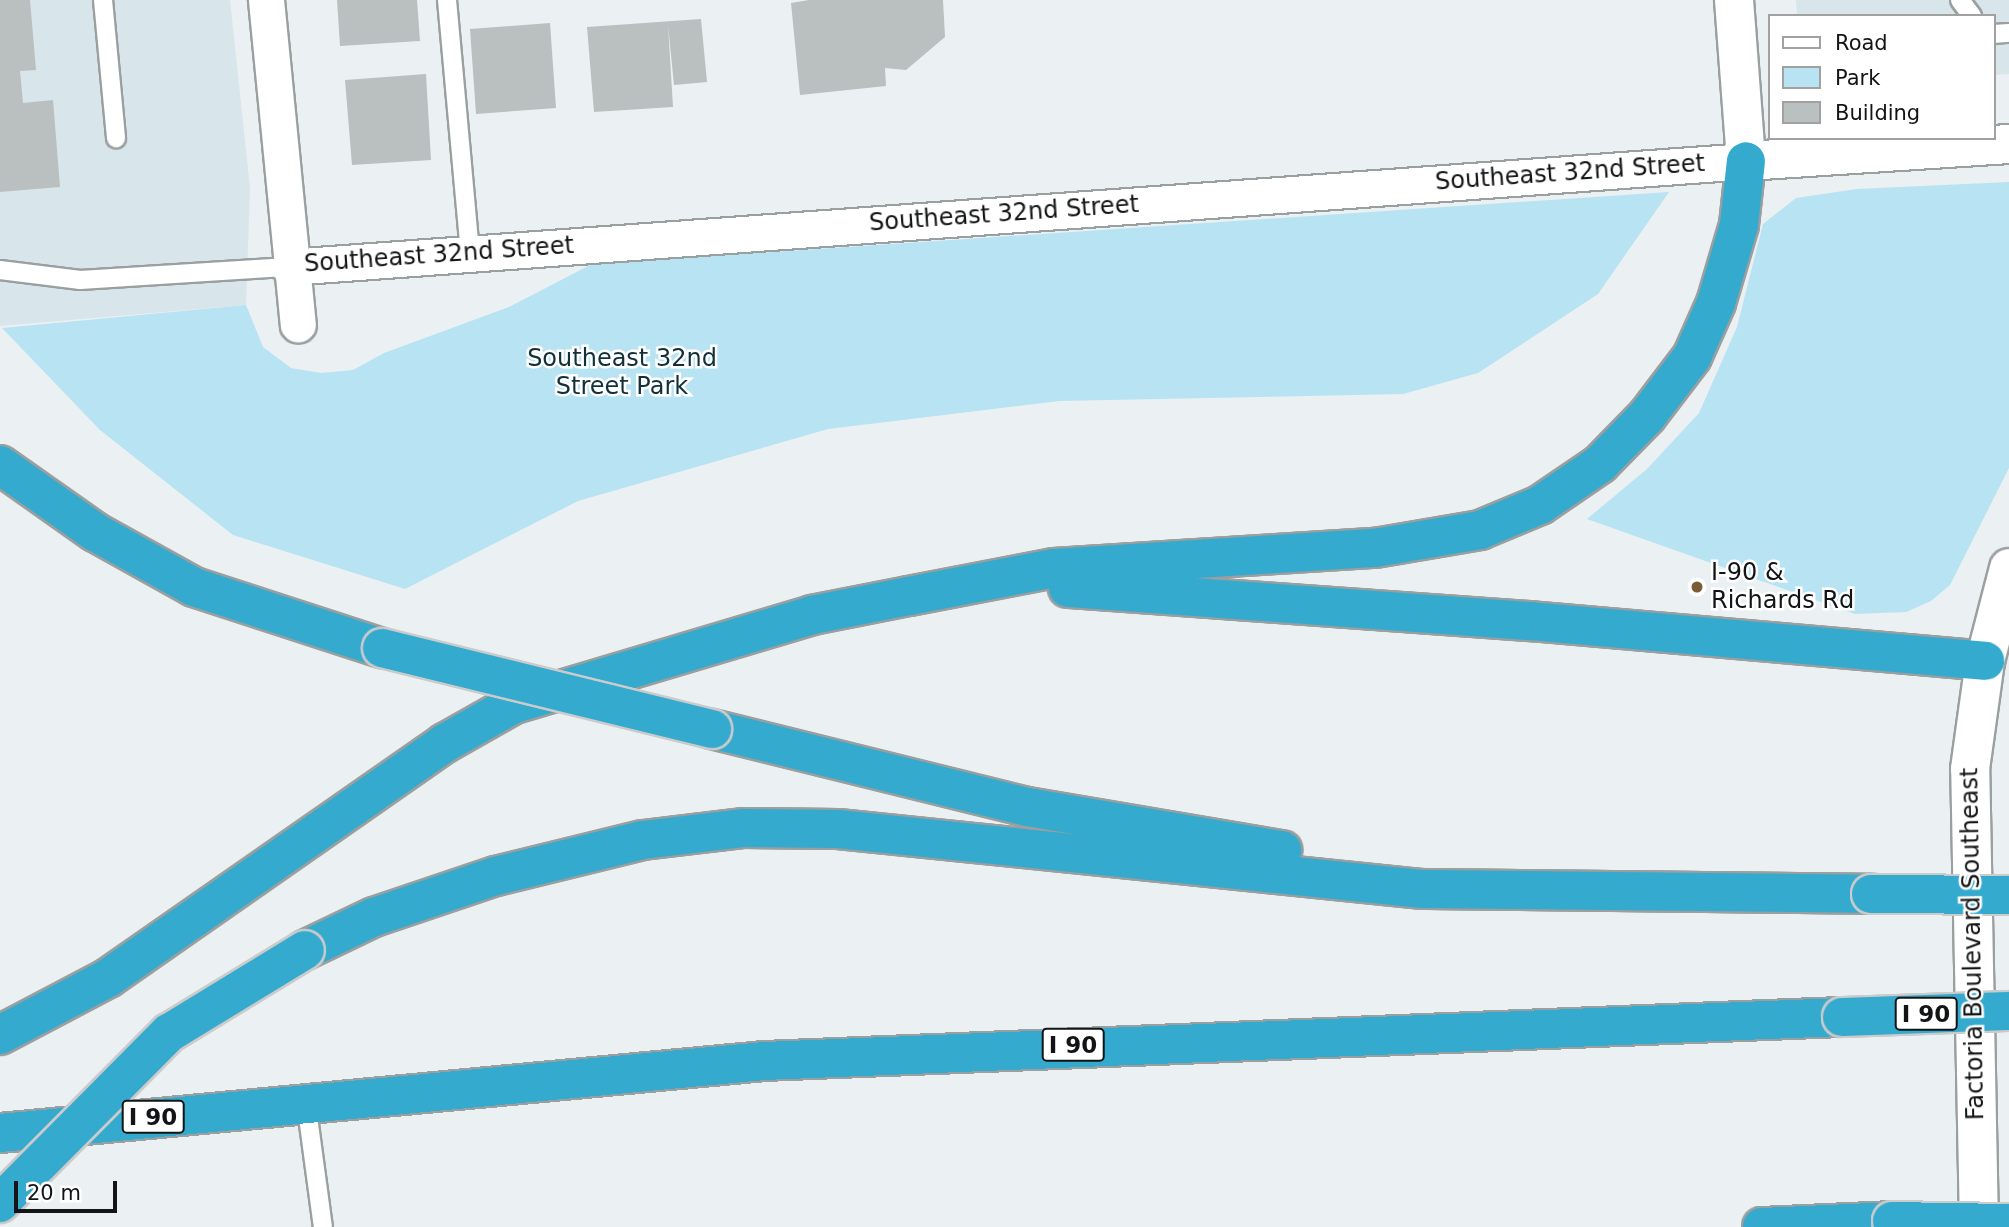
<!DOCTYPE html>
<style>
body{margin:0}
#map{position:relative;width:2009px;height:1227px;overflow:hidden;background:#ebf0f2;font-family:"DejaVu Sans",sans-serif}
div>[style]{position:absolute}
.built>*{inset:0;background:#d8e5ea}
.green>*{inset:0;background:#b7e3f3}
.building>*{inset:0;background:#babfc0}
.roads{filter:drop-shadow(2px 0 #9a9fa0) drop-shadow(-2px 0 #9a9fa0) drop-shadow(0 2px #9a9fa0) drop-shadow(0 -2px #9a9fa0)}
.service>*{height:18px;margin:-9px;padding:0 9px;transform-origin:9px;border-radius:9px;background:#fff}
.minor>*{height:35px;margin:-17.5px;padding:0 17.5px;transform-origin:17.5px;border-radius:17.5px;background:#fff}
.tertiary>*{height:38px;margin:-19px;padding:0 19px;transform-origin:19px;border-radius:19px;background:#fff}
.secondary>*{height:38px;margin:-19px;padding:0 19px;transform-origin:19px;border-radius:19px;background:#fff}
.motorway>*{height:38px;margin:-19px;padding:0 19px;transform-origin:19px;border-radius:19px;background:#33aace}
.bridges{filter:drop-shadow(2px 0 #cbcbcc) drop-shadow(-2px 0 #cbcbcc) drop-shadow(0 2px #cbcbcc) drop-shadow(0 -2px #cbcbcc)}
.motorway-bridge>*{height:38px;margin:-19px;padding:0 19px;transform-origin:19px;border-radius:19px;background:#33aace}
.dots>*{width:19px;height:19px;translate:-50% -50%;box-sizing:border-box;border:4px solid #fff;border-radius:50%}
span{translate:-50% -50%;white-space:nowrap;text-align:center;line-height:1.15;-webkit-text-stroke:5px #fff;paint-order:stroke}
.shield-label span{padding:2px 5px;background:#fff;border:2px solid;border-radius:5px;-webkit-text-stroke-width:0}
.shield-label{font-size:23px;color:#131415;font-weight:700}
.street-label{font-size:24px;color:#131415}
.park-label{font-size:24px;color:#123039}
.poi-label{font-size:24px;color:#131415}
.left{translate:0 -50%;text-align:left}
.legend{position:absolute;left:1768px;top:14px;width:228px;height:126px;box-sizing:border-box;background:#fff;border:2px solid #a1a1a1;margin:0;padding:9px 12px;list-style:none;font-size:21px;color:#131415}
.legend li{display:flex;align-items:center;gap:14px;height:35px}
.legend b{width:35px;border:2px solid #a1a1a1}
.scale{position:absolute;left:14px;top:1181px;width:103px;height:32px;box-sizing:border-box;border:4px solid #131415;border-top:0;padding-left:9px;font-size:21px;line-height:24px;white-space:nowrap;color:#131415;-webkit-text-stroke:5px #fff;paint-order:stroke}
</style>
<div id="map">
<div class="built">
<i style="clip-path:polygon(0 0,230px 0,250px 188px,246px 305px,0 326px)"></i>
<i style="clip-path:polygon(1796px 0,2009px 0,2009px 74px,1993px 75px,1993px 16px,1797px 16px)"></i>
</div>
<div class="green">
<i style="clip-path:polygon(2009px 182px,2009px 468px,1950px 585px,1931px 601px,1906px 612px,1855px 614px,1587px 519px,1647px 469px,1699px 413px,1737px 327px,1763px 224px,1796px 198px,1857px 189px)"></i>
<i style="clip-path:polygon(1669px 192px,1598px 294px,1478px 373px,1403px 394px,1059px 401px,828px 429px,578px 501px,405px 589px,233px 535px,100px 430px,2px 328px,246px 305px,263px 347px,291px 368px,321px 373px,353px 370px,384px 353px,509px 307px,592px 264px)"></i>
</div>
<div class="building">
<i style="clip-path:polygon(0 0,30px 0,36px 70px,20px 71px,23px 103px,53px 100px,60px 187px,0 192px)"></i>
<i style="clip-path:polygon(337px 0,417px 0,420px 41px,340px 46px)"></i>
<i style="clip-path:polygon(809px 0,943px 0,945px 37px,906px 70px,885px 68px,886px 86px,800px 95px,791px 3px)"></i>
<i style="clip-path:polygon(701px 19px,707px 82px,674px 85px,668px 25px,673px 107px,594px 112px,587px 27px)"></i>
<i style="clip-path:polygon(550px 23px,556px 108px,476px 114px,470px 29px)"></i>
<i style="clip-path:polygon(426px 74px,431px 160px,352px 165px,345px 80px)"></i>
</div>
<div class="roads">
<div class="service">
<i style="left:103px;top:0;width:139px;rotate:84.6deg"></i>
<i style="left:447px;top:0;width:253px;rotate:84.8deg"></i>
<i style="left:1960px;top:0;width:20px;rotate:53deg"></i>
<i style="left:1993px;top:34px;width:16px;rotate:-4deg"></i>
<i style="left:0;top:270px;width:81px;rotate:7.1deg"></i>
<i style="left:80px;top:280px;width:209px;rotate:-3.6deg"></i>
<i style="left:306px;top:1102px;width:126px;rotate:82.3deg"></i>
</div>
<div class="minor">
<i style="left:266px;top:0;width:326px;rotate:84.4deg"></i>
<i style="left:289px;top:267px;width:1461px;rotate:-4.16deg"></i>
</div>
<div class="tertiary">
<i style="left:1734px;top:0;width:161px;rotate:85.7deg"></i>
<i style="left:1746px;top:161px;width:264px;rotate:-3.7deg"></i>
</div>
<div class="secondary">
<i style="left:1979px;top:1227px;width:458px;rotate:-91.1deg"></i>
<i style="left:1970px;top:769px;width:109px;rotate:-82.1deg"></i>
<i style="left:1985px;top:661px;width:96px;rotate:-75.5deg"></i>
</div>
<div class="motorway">
<i style="left:0;top:465px;width:116px;rotate:35.2deg"></i>
<i style="left:95px;top:532px;width:113px;rotate:29.1deg"></i>
<i style="left:194px;top:587px;width:198px;rotate:18deg"></i>
<i style="left:1068px;top:588px;width:463px;rotate:4.1deg"></i>
<i style="left:1530px;top:621px;width:457px;rotate:5deg"></i>
<i style="left:712px;top:729px;width:325px;rotate:13.9deg"></i>
<i style="left:1027px;top:807px;width:259px;rotate:9.6deg"></i>
<i style="left:305px;top:950px;width:76px;rotate:-25.6deg"></i>
<i style="left:374px;top:917px;width:129px;rotate:-18.6deg"></i>
<i style="left:496px;top:876px;width:151px;rotate:-13.8deg"></i>
<i style="left:643px;top:840px;width:102px;rotate:-6.8deg"></i>
<i style="left:744px;top:828px;width:94px;rotate:0.6deg"></i>
<i style="left:838px;top:829px;width:588px;rotate:5.86deg"></i>
<i style="left:1423px;top:889px;width:448px;rotate:0.6deg"></i>
<i style="left:0;top:1035px;width:122px;rotate:-27.8deg"></i>
<i style="left:108px;top:978px;width:411px;rotate:-34.9deg"></i>
<i style="left:445px;top:743px;width:79px;rotate:-29.5deg"></i>
<i style="left:514px;top:704px;width:311px;rotate:-16.6deg"></i>
<i style="left:812px;top:615px;width:99px;rotate:-11.1deg"></i>
<i style="left:909px;top:596px;width:148px;rotate:-10.9deg"></i>
<i style="left:1054px;top:568px;width:322px;rotate:-3.6deg"></i>
<i style="left:1375px;top:548px;width:107px;rotate:-9.7deg"></i>
<i style="left:1480px;top:530px;width:65px;rotate:-22.6deg"></i>
<i style="left:1540px;top:505px;width:73px;rotate:-34.3deg"></i>
<i style="left:1600px;top:464px;width:67px;rotate:-45.6deg"></i>
<i style="left:1647px;top:416px;width:74px;rotate:-52.7deg"></i>
<i style="left:1692px;top:357px;width:59px;rotate:-66deg"></i>
<i style="left:1716px;top:303px;width:81px;rotate:-73.6deg"></i>
<i style="left:1739px;top:225px;width:64px;rotate:-83.8deg"></i>
<i style="left:0;top:1133px;width:767px;rotate:-5.38deg"></i>
<i style="left:764px;top:1061px;width:1079px;rotate:-2.34deg"></i>
<i style="left:1762px;top:1227px;width:130px;rotate:-2.6deg"></i>
</div>
</div>
<div class="bridges">
<div class="motorway-bridge">
<i style="left:382px;top:648px;width:340px;rotate:13.8deg"></i>
<i style="left:1871px;top:894px;width:138px;rotate:0.4deg"></i>
<i style="left:1842px;top:1017px;width:167px;rotate:-2.1deg"></i>
<i style="left:0;top:1203px;width:240px;rotate:-45.2deg"></i>
<i style="left:169px;top:1033px;width:159px;rotate:-31.4deg"></i>
<i style="left:1892px;top:1221px;width:117px;rotate:1deg"></i>
</div>
</div>
<div class="dots">
<i style="left:1697px;top:587px;background:#7c5c32"></i>
</div>
<div class="shield-label">
<span style="left:1926px;top:1014px">I 90</span>
<span style="left:1073px;top:1045px">I 90</span>
<span style="left:153px;top:1117px">I 90</span>
</div>
<div class="street-label">
<span style="left:1570px;top:173px;rotate:-4deg">Southeast 32nd Street</span>
<span style="left:1004px;top:214px;rotate:-4deg">Southeast 32nd Street</span>
<span style="left:439px;top:255px;rotate:-4deg">Southeast 32nd Street</span>
<span style="left:1973px;top:944px;rotate:-91deg">Factoria Boulevard Southeast</span>
</div>
<div class="park-label">
<span style="left:622px;top:373px">Southeast 32nd<br>Street Park</span>
</div>
<div class="poi-label">
<span class="left" style="left:1711px;top:587px">I-90 &amp;<br>Richards Rd</span>
</div>
<ul class="legend">
<li><b style="height:9px;background:#fff"></b>Road</li>
<li><b style="height:19px;background:#b7e3f3"></b>Park</li>
<li><b style="height:19px;background:#babfc0"></b>Building</li>
</ul>
<div class="scale">20 m</div>
</div>
